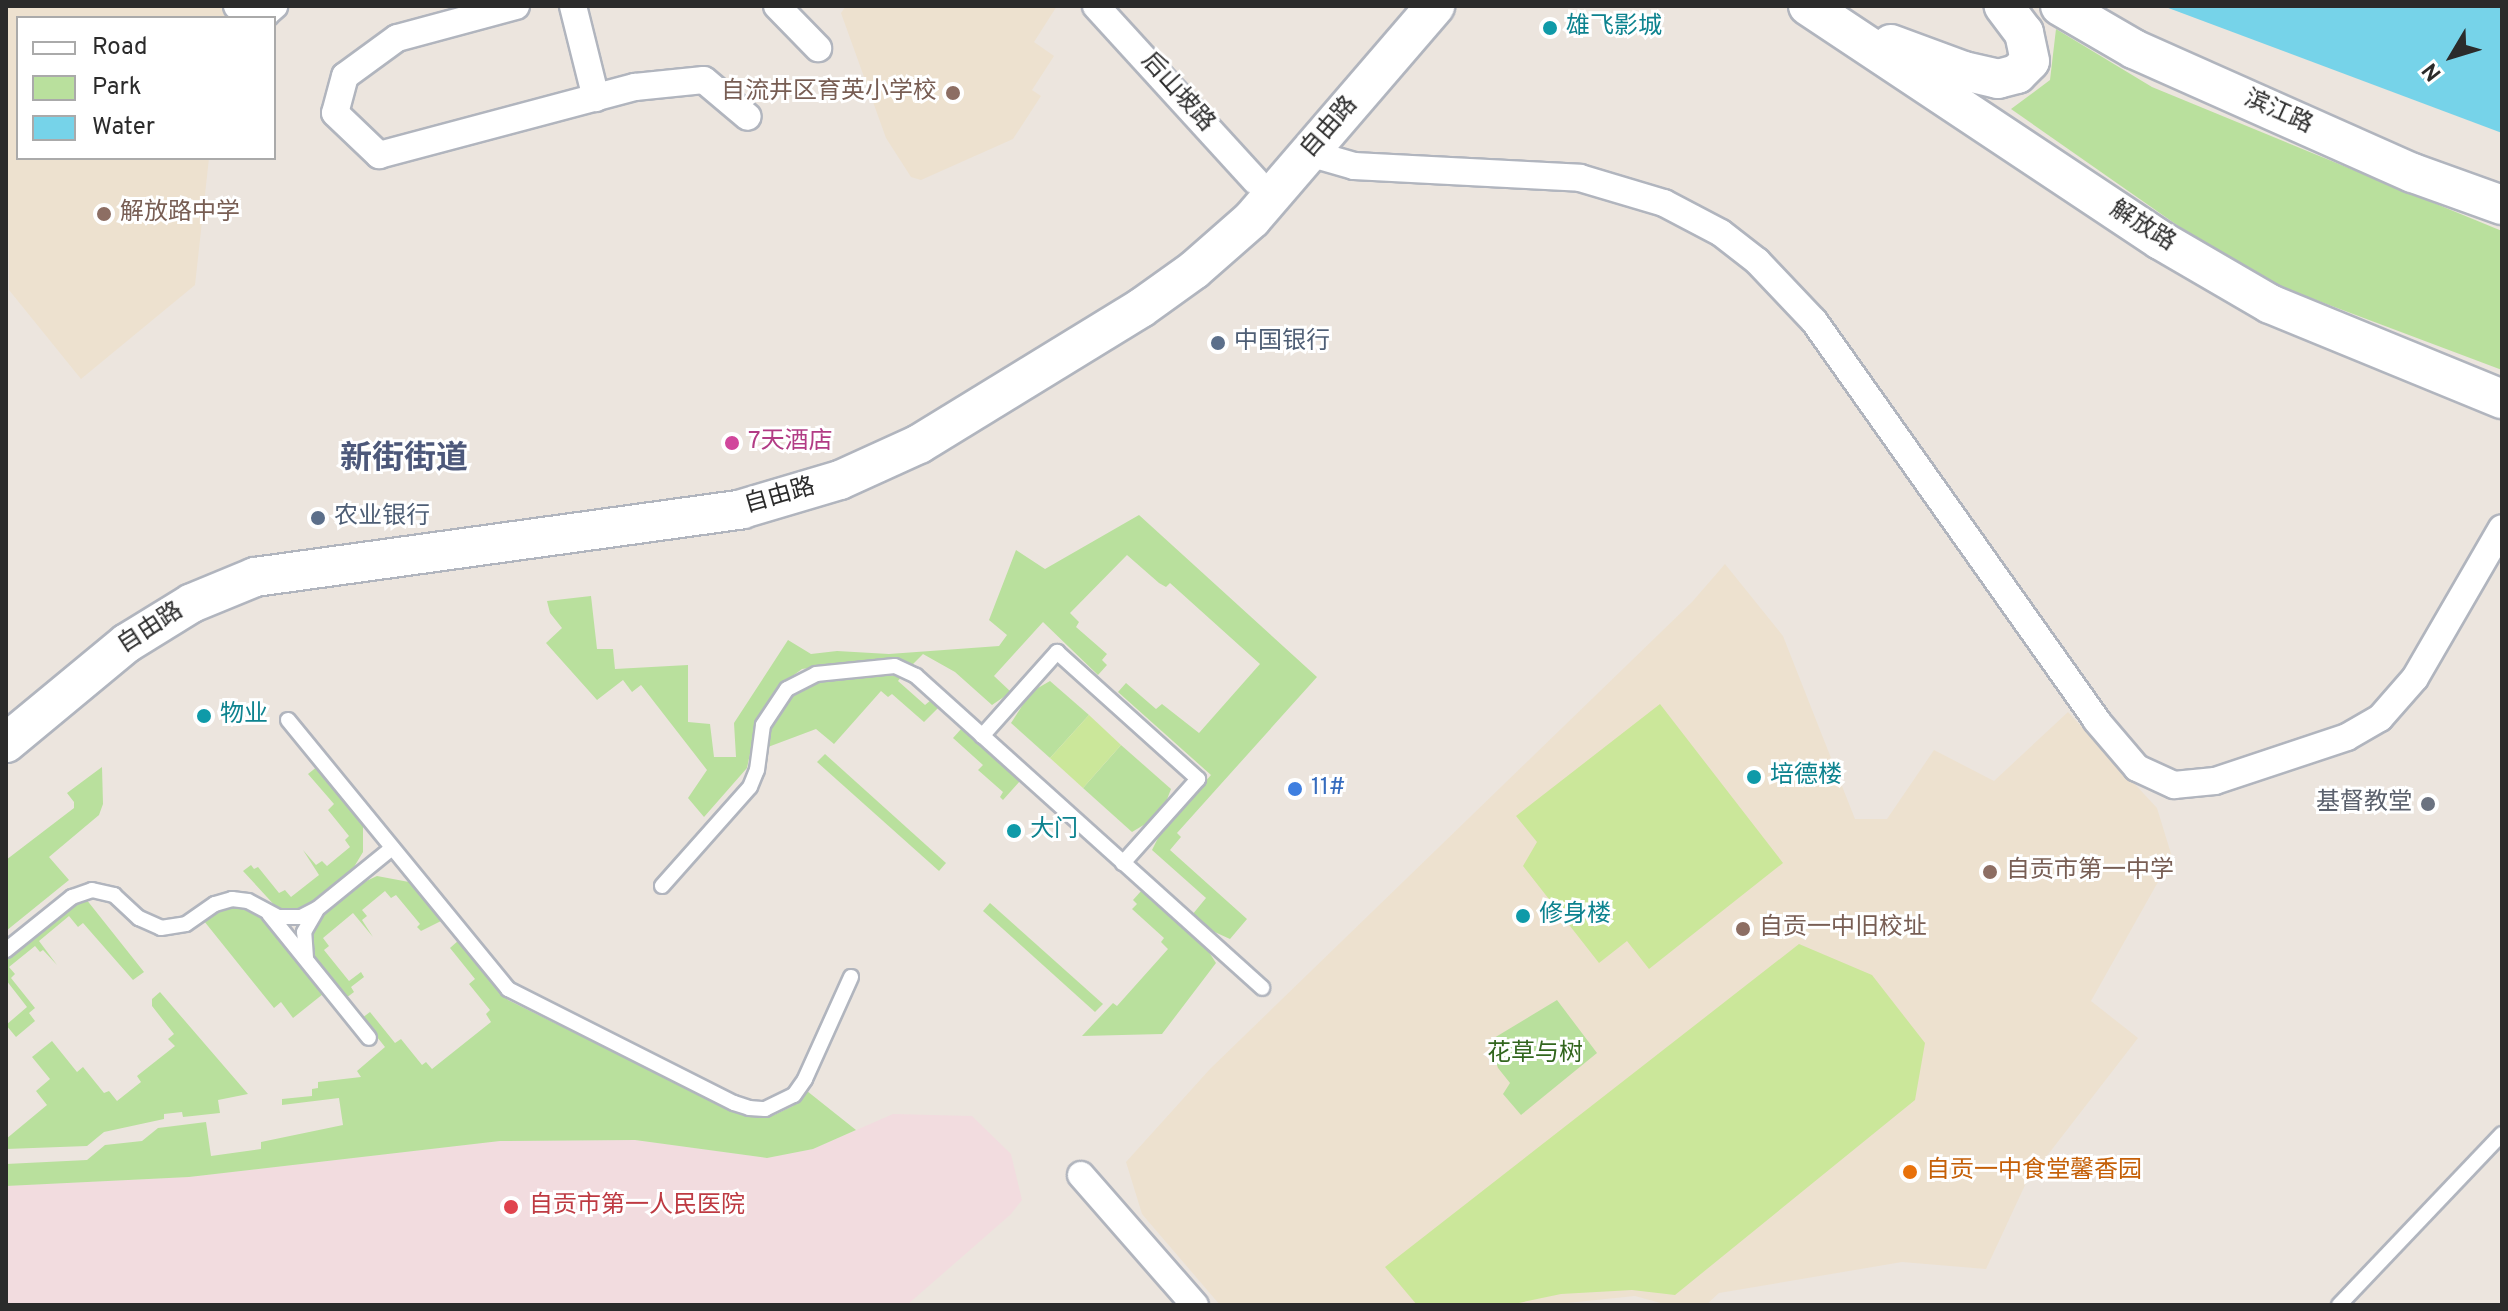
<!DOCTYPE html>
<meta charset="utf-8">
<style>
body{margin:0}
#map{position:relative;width:2508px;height:1311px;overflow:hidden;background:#ece5de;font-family:Overpass,"Noto Sans SC",sans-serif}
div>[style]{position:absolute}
.education>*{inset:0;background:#ede1cf}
.medical>*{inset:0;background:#f2dcdf}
.green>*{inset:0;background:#b9e09d}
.pitch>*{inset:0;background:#cbe79a}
.water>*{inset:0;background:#76d3e9}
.roads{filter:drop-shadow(2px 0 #b1b5be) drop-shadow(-2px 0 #b1b5be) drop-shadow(0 2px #b1b5be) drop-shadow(0 -2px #b1b5be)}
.lane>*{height:14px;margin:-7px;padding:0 7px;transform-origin:7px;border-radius:7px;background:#fff}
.street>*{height:26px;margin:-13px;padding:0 13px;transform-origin:13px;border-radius:13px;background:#fff}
.secondary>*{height:38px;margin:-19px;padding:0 19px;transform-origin:19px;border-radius:19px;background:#fff}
.dots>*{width:22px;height:22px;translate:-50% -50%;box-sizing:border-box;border:4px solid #fff;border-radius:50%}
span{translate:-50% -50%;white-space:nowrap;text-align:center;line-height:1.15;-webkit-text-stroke:6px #fff;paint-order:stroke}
.culture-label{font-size:24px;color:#0d838f}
.left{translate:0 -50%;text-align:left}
.education-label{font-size:24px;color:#785e54}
.right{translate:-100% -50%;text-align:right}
.street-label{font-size:24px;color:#2b2b2b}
.service-label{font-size:24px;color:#4e5e75}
.hotel-label{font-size:24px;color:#b23c85}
.shop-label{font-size:24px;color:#366cbe}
.worship-label{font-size:24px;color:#5b616d}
.park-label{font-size:24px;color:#32661e}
.food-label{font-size:24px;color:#c56008}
.health-label{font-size:24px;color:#be3a42}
.district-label{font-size:32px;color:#4d587a;font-weight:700}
.frame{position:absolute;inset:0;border:8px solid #2b2b2b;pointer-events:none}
.legend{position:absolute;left:16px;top:16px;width:260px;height:144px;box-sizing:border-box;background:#fff;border:2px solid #aaa;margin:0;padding:10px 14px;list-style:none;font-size:24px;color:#2b2b2b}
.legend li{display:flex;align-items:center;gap:16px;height:40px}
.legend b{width:40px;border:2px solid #aaa}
.north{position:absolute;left:2412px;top:16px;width:80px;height:80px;-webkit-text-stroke:6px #fff;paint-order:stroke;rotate:232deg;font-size:22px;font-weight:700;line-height:32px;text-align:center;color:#2b2b2b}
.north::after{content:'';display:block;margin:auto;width:28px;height:36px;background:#2b2b2b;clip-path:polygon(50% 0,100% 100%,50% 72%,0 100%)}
</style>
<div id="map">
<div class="education">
<i style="clip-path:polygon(6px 6px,255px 6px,245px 18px,18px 18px,18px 158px,209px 158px,195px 285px,81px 379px,9px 290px)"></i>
<i style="clip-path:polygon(846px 6px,1057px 6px,1034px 42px,1054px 56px,1032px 90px,1041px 96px,1013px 139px,921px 180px,911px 177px,886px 138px,841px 13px)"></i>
<i style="clip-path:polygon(1725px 564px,1783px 636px,1855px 819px,1887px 819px,1934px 750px,1994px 781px,2068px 712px,2157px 808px,2172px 857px,2091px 1001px,2138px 1038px,2026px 1183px,1986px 1269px,1902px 1262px,1719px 1293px,1706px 1305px,1668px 1305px,1635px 1296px,1547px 1305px,1220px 1305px,1142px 1214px,1126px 1162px,1210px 1069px,1692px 602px)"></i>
</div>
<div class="medical">
<i style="clip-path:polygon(893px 1114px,972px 1116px,1011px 1154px,1022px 1200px,1010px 1215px,907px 1305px,6px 1305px,6px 1186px,189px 1177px,500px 1141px,635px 1140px,767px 1158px,813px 1149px)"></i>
</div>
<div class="green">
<i style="clip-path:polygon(2056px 29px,2152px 87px,2502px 231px,2502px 370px,2247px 274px,2011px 109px,2050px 80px)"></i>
<i style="clip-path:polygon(1139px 515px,1317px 677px,1177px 833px,1181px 837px,1170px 850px,1247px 919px,1230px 939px,1208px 929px,1192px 915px,1206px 898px,1152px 850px,1161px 832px,1211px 775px,1118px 692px,1126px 683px,1156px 709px,1162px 704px,1199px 733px,1260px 664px,1170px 583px,1166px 587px,1159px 583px,1127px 555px,1070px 613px,1079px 622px,1076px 627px,1107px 654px,1102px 660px,1107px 665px,1098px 675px,1043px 622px,994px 676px,1011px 692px,992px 705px,955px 672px,923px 654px,912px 665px,886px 658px,802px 669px,779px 686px,756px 725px,747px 768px,704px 817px,688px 798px,707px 770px,641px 685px,632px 692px,623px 680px,597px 700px,546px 643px,562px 628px,550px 613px,547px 601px,591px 596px,597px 649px,613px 649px,615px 669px,688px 665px,688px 722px,710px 724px,714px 757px,736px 757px,734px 723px,788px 640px,811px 654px,837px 651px,889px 654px,999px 646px,1007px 635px,989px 620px,1016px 550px,1045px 569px)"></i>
<i style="clip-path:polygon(880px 674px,901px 677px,898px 681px,925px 705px,931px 700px,939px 707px,924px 722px,892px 694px,888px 697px,881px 691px,834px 744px,816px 729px,768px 747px,769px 730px,787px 700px,800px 688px,815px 682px)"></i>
<i style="clip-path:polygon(1050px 681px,1089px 715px,1050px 758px,1011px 723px,1031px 692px)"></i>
<i style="clip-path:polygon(962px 728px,1020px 781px,1003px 800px,1000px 797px,1003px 792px,978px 770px,983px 765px,953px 738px)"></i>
<i style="clip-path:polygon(1121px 745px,1171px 789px,1166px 802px,1152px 820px,1132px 832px,1083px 788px)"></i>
<i style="clip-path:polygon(825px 754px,946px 863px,939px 871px,817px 762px)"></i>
<i style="clip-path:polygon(318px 766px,363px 824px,363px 852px,351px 872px,314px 903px,299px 910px,278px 909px,243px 871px,251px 865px,254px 869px,258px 867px,279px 893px,285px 890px,291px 897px,319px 875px,303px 850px,316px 865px,322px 861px,327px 866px,350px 847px,345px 840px,349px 836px,328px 810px,334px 804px,308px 774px)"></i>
<i style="clip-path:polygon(102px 767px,103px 804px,99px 815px,49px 857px,69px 880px,6px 931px,6px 860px,74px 808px,74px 802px,67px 793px)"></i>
<i style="clip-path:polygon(377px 876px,409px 882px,443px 920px,421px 931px,417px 927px,420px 924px,396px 895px,391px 898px,385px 891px,362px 910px,367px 916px,362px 920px,373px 937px,353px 913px,323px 938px,329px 946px,324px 950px,349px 981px,361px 972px,364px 977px,351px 987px,354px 992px,346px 998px,315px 958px,312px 933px,324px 913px,360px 884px)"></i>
<i style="clip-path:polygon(1142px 890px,1207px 949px,1216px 963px,1162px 1034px,1082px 1036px,1113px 1003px,1117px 1006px,1168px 949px,1161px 942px,1164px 938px,1132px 909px,1137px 904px,1133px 900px)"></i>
<i style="clip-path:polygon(86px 899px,144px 972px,133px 980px,83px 923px,78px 927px,69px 916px,39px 941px,57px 965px,43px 950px,40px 952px,35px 946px,9px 967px,15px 974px,11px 978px,35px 1008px,29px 1013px,35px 1021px,16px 1037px,6px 1025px,27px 1007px,6px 980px,6px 959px,72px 906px)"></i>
<i style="clip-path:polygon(990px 903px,1103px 1004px,1095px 1012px,983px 911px)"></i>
<i style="clip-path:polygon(229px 907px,245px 907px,258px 915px,323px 994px,293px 1018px,281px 1002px,274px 1008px,204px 921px)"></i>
<i style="clip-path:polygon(459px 940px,508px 1000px,731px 1110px,752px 1116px,774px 1115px,793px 1106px,807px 1091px,856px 1130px,813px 1149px,767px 1158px,635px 1140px,500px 1141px,189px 1177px,6px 1186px,6px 1164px,87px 1160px,105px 1145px,142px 1141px,158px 1128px,206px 1122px,211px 1156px,261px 1149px,261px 1142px,343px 1125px,339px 1098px,282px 1105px,282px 1099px,312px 1096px,312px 1089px,318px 1088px,318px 1082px,361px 1077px,357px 1071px,385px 1047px,362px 1018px,370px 1012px,395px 1043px,401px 1039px,422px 1065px,426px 1062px,432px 1069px,491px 1022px,486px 1014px,490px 1010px,469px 984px,475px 979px,450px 948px)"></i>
<i style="clip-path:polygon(160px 992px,248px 1094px,218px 1100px,220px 1113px,183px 1117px,182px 1112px,164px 1114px,164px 1119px,104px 1132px,87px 1146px,6px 1149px,6px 1139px,47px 1105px,36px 1091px,50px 1079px,32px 1057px,52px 1041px,77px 1072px,83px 1067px,104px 1093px,109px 1091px,117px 1101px,141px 1082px,137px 1076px,175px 1046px,168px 1039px,174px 1034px,152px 1006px,152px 999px)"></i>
<i style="clip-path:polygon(1557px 1000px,1597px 1053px,1521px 1115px,1503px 1094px,1510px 1083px,1498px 1068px,1489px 1041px)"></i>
</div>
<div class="pitch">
<i style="clip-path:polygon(1660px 704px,1783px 863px,1649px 969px,1627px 941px,1599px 963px,1523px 866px,1537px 842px,1516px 816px)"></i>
<i style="clip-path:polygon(1089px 715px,1121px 745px,1083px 788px,1050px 758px)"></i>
<i style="clip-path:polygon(1799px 944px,1872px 975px,1925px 1043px,1915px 1100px,1675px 1295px,1632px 1290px,1561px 1294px,1509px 1305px,1417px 1305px,1385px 1267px)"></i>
</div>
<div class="water">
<i style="clip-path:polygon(2163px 6px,2502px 6px,2502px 133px)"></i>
</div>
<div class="roads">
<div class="lane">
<i style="left:288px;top:720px;width:348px;rotate:50.7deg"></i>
<i style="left:508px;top:989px;width:253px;rotate:26.8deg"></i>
<i style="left:734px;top:1103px;width:16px;rotate:18deg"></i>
<i style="left:749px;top:1108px;width:16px;rotate:4deg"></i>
<i style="left:765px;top:1109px;width:32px;rotate:-26deg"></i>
<i style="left:794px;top:1095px;width:19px;rotate:-55deg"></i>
<i style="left:805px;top:1079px;width:112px;rotate:-65.7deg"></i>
<i style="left:982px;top:736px;width:113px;rotate:-48.2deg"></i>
<i style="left:1057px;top:652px;width:190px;rotate:42deg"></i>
<i style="left:1198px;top:779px;width:113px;rotate:131.8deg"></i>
<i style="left:662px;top:886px;width:132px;rotate:-48.4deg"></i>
<i style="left:750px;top:787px;width:18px;rotate:-68deg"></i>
<i style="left:757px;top:770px;width:45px;rotate:-82.4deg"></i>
<i style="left:763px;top:725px;width:43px;rotate:-56.3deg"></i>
<i style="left:787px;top:689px;width:33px;rotate:-27deg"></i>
<i style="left:816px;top:674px;width:79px;rotate:-5.8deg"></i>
<i style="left:895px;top:666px;width:23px;rotate:25deg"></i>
<i style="left:916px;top:676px;width:466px;rotate:42deg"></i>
<i style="left:269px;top:914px;width:159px;rotate:51.1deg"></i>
<i style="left:6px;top:950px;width:85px;rotate:-38.8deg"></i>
<i style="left:72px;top:897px;width:21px;rotate:-19deg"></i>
<i style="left:92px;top:890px;width:23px;rotate:13deg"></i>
<i style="left:114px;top:895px;width:34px;rotate:43deg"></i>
<i style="left:139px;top:918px;width:24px;rotate:24deg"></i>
<i style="left:161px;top:928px;width:25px;rotate:-9deg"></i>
<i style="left:186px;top:924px;width:35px;rotate:-35deg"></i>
<i style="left:215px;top:904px;width:18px;rotate:-16deg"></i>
<i style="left:232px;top:899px;width:16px;rotate:7deg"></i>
<i style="left:248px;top:901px;width:34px;rotate:28deg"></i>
<i style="left:278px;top:917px;width:23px"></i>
<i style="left:301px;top:917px;width:18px;rotate:-27deg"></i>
<i style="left:317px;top:909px;width:97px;rotate:-39.1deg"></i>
<i style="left:306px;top:958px;width:26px;rotate:-94deg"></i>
<i style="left:304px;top:932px;width:24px;rotate:-60deg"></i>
<i style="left:2339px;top:1305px;width:236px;rotate:-46.4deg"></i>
</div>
<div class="street">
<i style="left:237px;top:6px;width:30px;rotate:14deg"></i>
<i style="left:266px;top:13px;width:11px;rotate:-41deg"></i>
<i style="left:516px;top:6px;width:123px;rotate:164.9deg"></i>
<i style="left:397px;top:38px;width:64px;rotate:143.8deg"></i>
<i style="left:345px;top:76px;width:38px;rotate:105deg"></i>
<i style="left:335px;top:113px;width:61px;rotate:43.7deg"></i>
<i style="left:379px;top:155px;width:265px;rotate:-14.9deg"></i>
<i style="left:635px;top:87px;width:69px;rotate:-5.8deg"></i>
<i style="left:704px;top:80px;width:57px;rotate:40.1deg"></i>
<i style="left:573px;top:6px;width:95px;rotate:76deg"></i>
<i style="left:777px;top:6px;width:59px;rotate:45.7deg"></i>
<i style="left:1096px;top:6px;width:237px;rotate:47.6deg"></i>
<i style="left:1309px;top:153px;width:47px;rotate:16.1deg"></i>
<i style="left:1354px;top:166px;width:226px;rotate:3deg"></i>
<i style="left:1580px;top:178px;width:88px;rotate:16.6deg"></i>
<i style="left:1664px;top:203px;width:64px;rotate:27.8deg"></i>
<i style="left:1721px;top:233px;width:46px;rotate:37.9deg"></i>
<i style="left:1757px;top:261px;width:83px;rotate:46.5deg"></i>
<i style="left:1814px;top:321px;width:489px;rotate:54.7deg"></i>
<i style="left:2096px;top:720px;width:63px;rotate:49.5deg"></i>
<i style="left:2137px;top:768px;width:41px;rotate:24.7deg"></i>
<i style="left:2174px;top:785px;width:41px;rotate:-5.6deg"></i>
<i style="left:2215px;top:781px;width:139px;rotate:-18.4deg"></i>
<i style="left:2347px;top:737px;width:38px;rotate:-30deg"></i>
<i style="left:2380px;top:718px;width:53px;rotate:-48.8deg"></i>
<i style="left:2415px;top:678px;width:173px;rotate:-59.9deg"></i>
<i style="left:1081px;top:1175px;width:173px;rotate:48.8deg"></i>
</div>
<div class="secondary">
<i style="left:1808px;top:6px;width:423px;rotate:33.6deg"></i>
<i style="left:2160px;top:240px;width:127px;rotate:30.2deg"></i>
<i style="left:2270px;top:304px;width:251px;rotate:22.3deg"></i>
<i style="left:2060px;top:6px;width:86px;rotate:30.2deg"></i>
<i style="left:2134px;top:49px;width:305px;rotate:24deg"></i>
<i style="left:2413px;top:173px;width:95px;rotate:19.8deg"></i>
<i style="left:1891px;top:44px;width:78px;rotate:20.3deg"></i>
<i style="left:1964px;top:71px;width:35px;rotate:13deg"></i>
<i style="left:1998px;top:79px;width:20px;rotate:-15deg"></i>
<i style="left:2017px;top:74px;width:18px;rotate:-45deg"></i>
<i style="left:2030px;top:61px;width:29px;rotate:-102deg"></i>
<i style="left:2024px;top:33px;width:34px;rotate:-127deg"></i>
<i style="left:6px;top:743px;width:157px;rotate:-39.6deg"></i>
<i style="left:127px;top:643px;width:76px;rotate:-31.6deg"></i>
<i style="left:192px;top:603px;width:68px;rotate:-22.4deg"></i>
<i style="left:255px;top:577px;width:492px;rotate:-7.9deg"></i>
<i style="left:742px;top:509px;width:102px;rotate:-16.5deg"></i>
<i style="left:840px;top:480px;width:87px;rotate:-24.5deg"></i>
<i style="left:919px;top:444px;width:260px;rotate:-31.5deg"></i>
<i style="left:1141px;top:308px;width:65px;rotate:-35.6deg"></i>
<i style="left:1194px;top:270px;width:77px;rotate:-41.3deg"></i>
<i style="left:1252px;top:219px;width:281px;rotate:-49.3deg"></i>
</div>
</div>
<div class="dots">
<i style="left:1550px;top:28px;background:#0f9aa8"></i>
<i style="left:953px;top:93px;background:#8d6e63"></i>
<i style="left:104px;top:214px;background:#8d6e63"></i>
<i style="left:1218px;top:343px;background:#5c6f8a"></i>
<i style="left:732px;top:443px;background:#d1479c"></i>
<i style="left:318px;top:518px;background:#5c6f8a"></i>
<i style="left:204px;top:716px;background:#0f9aa8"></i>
<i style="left:1754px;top:777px;background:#0f9aa8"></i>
<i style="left:1295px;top:789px;background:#3f7fe0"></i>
<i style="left:2428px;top:804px;background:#6b7280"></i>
<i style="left:1014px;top:831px;background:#0f9aa8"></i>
<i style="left:1990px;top:872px;background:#8d6e63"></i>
<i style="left:1523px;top:916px;background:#0f9aa8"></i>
<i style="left:1743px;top:929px;background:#8d6e63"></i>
<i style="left:1910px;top:1172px;background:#e8710a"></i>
<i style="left:511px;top:1207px;background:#e0444e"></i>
</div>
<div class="culture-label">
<span class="left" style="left:1566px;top:28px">雄飞影城</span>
<span class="left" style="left:220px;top:716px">物业</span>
<span class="left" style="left:1770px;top:777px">培德楼</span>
<span class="left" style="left:1030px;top:831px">大门</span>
<span class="left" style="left:1539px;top:916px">修身楼</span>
</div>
<div class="education-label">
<span class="right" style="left:937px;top:93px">自流井区育英小学校</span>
<span class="left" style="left:120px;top:214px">解放路中学</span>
<span class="left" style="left:2006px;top:872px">自贡市第一中学</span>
<span class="left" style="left:1759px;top:929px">自贡一中旧校址</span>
</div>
<div class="street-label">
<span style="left:1177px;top:93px;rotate:48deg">后山坡路</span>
<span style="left:2278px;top:113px;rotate:24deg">滨江路</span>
<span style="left:1330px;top:128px;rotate:-49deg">自由路</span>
<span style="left:2142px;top:227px;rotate:32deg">解放路</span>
<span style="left:780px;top:497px;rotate:-16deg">自由路</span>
<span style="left:151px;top:629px;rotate:-33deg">自由路</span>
</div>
<div class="service-label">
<span class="left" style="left:1234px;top:343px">中国银行</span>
<span class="left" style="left:334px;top:518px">农业银行</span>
</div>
<div class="hotel-label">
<span class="left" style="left:748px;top:443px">7天酒店</span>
</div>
<div class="shop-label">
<span class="left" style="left:1311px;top:789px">11#</span>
</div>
<div class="worship-label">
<span class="right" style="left:2412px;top:804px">基督教堂</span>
</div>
<div class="park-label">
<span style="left:1535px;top:1055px">花草与树</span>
</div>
<div class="food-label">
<span class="left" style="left:1926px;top:1172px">自贡一中食堂馨香园</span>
</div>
<div class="health-label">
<span class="left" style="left:529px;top:1207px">自贡市第一人民医院</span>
</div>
<div class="district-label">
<span style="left:404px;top:460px">新街街道</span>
</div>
<div class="frame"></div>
<ul class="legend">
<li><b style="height:10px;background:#fff"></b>Road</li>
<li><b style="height:22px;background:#b9e09d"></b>Park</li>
<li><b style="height:22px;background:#76d3e9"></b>Water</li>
</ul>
<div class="north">N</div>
</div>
